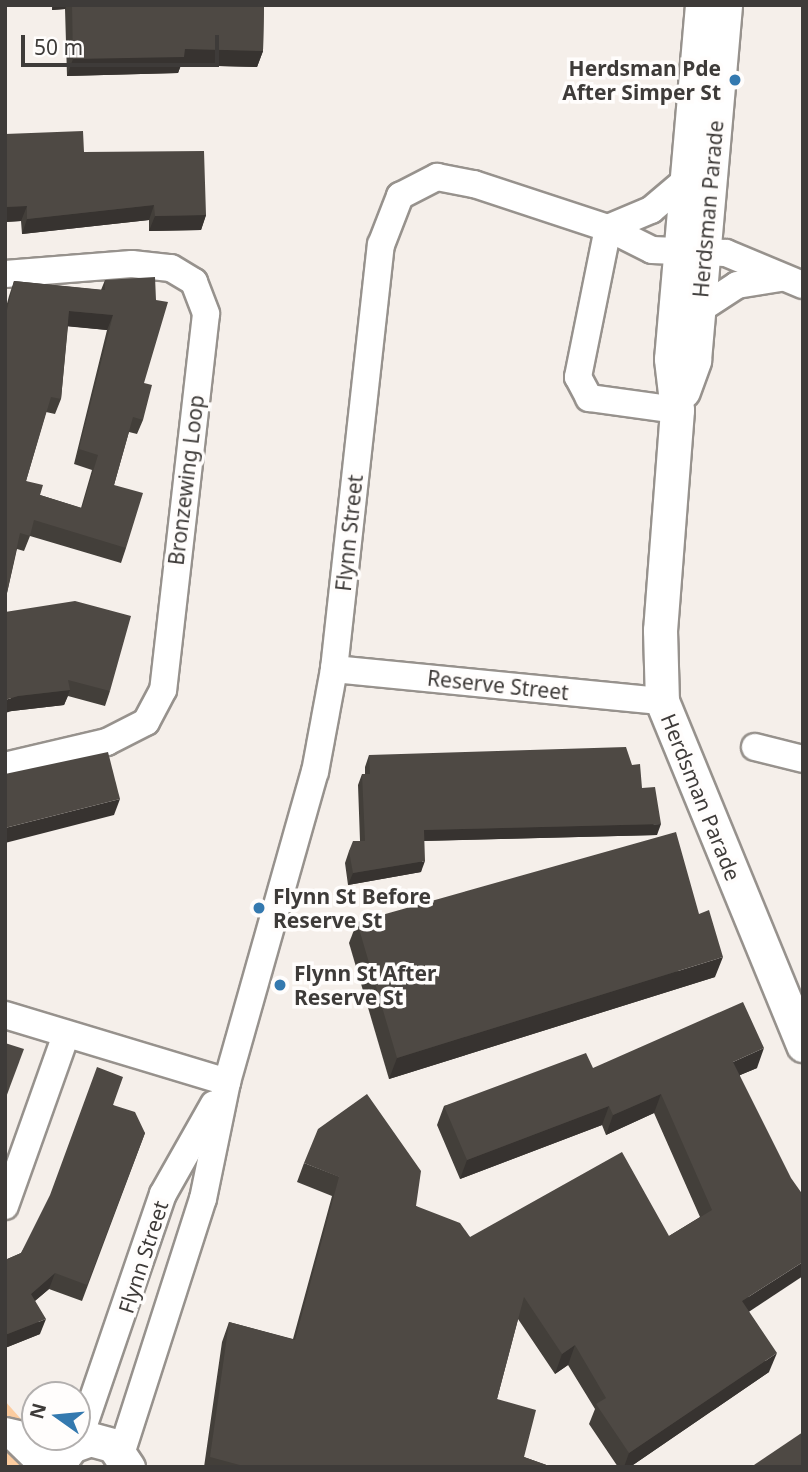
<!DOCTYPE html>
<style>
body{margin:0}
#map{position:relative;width:808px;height:1472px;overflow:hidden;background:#f5efea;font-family:"Noto Sans",sans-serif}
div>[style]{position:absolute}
.green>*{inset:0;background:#fccc9f}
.roads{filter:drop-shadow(2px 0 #97928d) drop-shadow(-2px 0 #97928d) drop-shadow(0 2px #97928d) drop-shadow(0 -2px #97928d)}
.minor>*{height:26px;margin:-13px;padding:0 13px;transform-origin:13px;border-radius:13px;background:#fff}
.major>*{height:33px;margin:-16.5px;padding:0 16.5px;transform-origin:16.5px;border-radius:16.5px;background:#fff}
.wall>*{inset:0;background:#433f3a}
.shaded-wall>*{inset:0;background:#373330}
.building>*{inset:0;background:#4e4944}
.dots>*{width:19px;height:19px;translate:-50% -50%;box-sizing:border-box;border:4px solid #fffdfc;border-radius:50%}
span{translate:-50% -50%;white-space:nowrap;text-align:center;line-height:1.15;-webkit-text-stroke:7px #fffdfc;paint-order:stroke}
.poi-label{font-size:21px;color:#3e3b39;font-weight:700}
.right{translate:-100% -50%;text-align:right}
.left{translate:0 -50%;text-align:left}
.street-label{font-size:21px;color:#3e3b39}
.frame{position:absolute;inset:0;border:7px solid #3e3b39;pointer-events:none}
.north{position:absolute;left:21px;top:1381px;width:70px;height:70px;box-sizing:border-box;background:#fffdfc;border:2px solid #b2afae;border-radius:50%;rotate:285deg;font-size:19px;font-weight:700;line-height:28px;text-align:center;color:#3e3b39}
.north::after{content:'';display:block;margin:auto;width:24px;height:32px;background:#3479af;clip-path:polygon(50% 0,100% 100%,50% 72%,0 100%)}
.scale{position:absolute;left:21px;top:35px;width:198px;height:32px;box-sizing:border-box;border:4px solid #3e3b39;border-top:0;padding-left:9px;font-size:21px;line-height:24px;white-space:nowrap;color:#3e3b39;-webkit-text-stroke:5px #fffdfc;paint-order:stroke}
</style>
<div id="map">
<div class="green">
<i style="clip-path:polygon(5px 1401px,35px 1435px,53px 1467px,5px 1467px)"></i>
</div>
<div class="roads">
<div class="minor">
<i style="left:608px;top:228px;width:152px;rotate:101.4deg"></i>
<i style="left:578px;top:377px;width:24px;rotate:62deg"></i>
<i style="left:589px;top:398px;width:89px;rotate:7.8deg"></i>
<i style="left:608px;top:228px;width:47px;rotate:-22.7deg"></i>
<i style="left:651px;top:210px;width:45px;rotate:-40.5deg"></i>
<i style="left:5px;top:274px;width:127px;rotate:-4.5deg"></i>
<i style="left:132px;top:264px;width:39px;rotate:6deg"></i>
<i style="left:171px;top:268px;width:27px;rotate:31deg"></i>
<i style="left:194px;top:282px;width:34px;rotate:69deg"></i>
<i style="left:206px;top:314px;width:378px;rotate:96.5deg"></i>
<i style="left:163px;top:690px;width:36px;rotate:118deg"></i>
<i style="left:146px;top:722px;width:44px;rotate:152.9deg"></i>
<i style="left:107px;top:742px;width:105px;rotate:166.8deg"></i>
<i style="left:699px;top:310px;width:45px;rotate:-33.3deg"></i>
<i style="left:737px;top:285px;width:44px;rotate:-9.2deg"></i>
<i style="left:334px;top:669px;width:330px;rotate:5.6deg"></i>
<i style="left:755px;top:747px;width:49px;rotate:14deg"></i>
<i style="left:5px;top:1015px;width:232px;rotate:16.8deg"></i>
<i style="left:5px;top:1206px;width:182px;rotate:-70.4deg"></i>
<i style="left:5px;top:1431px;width:68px;rotate:12.8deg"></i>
<i style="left:8px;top:1432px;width:50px;rotate:44.2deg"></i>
<i style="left:78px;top:1442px;width:262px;rotate:-71.1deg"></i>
<i style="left:163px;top:1194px;width:103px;rotate:-60.5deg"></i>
<i style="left:121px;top:1454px;width:268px;rotate:-72.2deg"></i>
<i style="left:203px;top:1199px;width:119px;rotate:-78.4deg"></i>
<i style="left:227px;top:1082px;width:322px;rotate:-74.2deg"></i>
<i style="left:315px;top:772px;width:105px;rotate:-79.5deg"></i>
<i style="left:334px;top:669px;width:427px;rotate:-83.7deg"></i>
<i style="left:381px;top:245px;width:53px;rotate:-68.8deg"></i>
<i style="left:400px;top:196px;width:42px;rotate:-27.2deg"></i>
<i style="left:437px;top:177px;width:38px;rotate:11deg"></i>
<i style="left:474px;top:184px;width:141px;rotate:18.2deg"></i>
<i style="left:608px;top:228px;width:49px;rotate:26.6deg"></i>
<i style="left:652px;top:250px;width:74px;rotate:2.3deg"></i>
<i style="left:726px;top:253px;width:83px;rotate:22.6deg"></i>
</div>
<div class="major">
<i style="left:702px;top:5px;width:355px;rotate:95deg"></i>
<i style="left:671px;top:359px;width:51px;rotate:83.3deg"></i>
<i style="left:677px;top:410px;width:221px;rotate:94.4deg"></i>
<i style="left:660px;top:630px;width:71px;rotate:88.4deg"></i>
<i style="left:662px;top:701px;width:372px;rotate:67.7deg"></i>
<i style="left:683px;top:391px;width:33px;rotate:-70deg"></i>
<i style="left:694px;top:360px;width:356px;rotate:-85deg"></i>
<i style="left:56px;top:1467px;width:26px;rotate:-54deg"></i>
<i style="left:71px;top:1446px;width:20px;rotate:-20deg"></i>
<i style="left:90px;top:1439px;width:24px;rotate:15deg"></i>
<i style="left:113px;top:1445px;width:27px;rotate:56deg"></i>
</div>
</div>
<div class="wall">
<i style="clip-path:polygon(52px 5px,264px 5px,263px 51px,257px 67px,181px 65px,178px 73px,67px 76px,65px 9px,52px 10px)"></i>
<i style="clip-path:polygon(5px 134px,84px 152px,206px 215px,201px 230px,149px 231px,149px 220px,22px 234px,21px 221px,5px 222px)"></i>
<i style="clip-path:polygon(evenodd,105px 280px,144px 383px,143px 420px,137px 434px,129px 432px,114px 485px,126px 548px,121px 563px,30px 536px,24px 551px,17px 549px,5px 602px,5px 311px,9px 296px,14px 281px,101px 290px,105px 280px,68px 326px,107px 330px,74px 464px,92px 470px,81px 508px,40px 495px,26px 481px,46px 412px,55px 414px,61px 399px,68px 326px)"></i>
<i style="clip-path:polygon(5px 612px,110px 691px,105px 706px,68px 696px,64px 705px,12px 711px)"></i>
<i style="clip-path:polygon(369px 755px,642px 788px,657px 835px,424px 841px,421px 872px,348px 885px,345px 863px,349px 851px,360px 841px,358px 785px,362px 774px,365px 774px,365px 767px)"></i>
<i style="clip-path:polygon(357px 922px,715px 977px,389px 1079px,349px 943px)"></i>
<i style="clip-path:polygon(593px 1068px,757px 1068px,740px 1075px,749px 1312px,769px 1372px,630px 1467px,618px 1467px,589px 1424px,595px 1409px,568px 1365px,555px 1374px,518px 1319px,497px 1399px,524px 1457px,552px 1467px,204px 1467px,222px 1342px,229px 1322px,293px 1339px,332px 1196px,297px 1182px,304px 1163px,416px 1206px,470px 1237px,669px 1236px,700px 1217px,654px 1113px,606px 1135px,602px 1125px,460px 1179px,437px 1125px,444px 1106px)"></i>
<i style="clip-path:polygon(113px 1105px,145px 1133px,82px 1301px,49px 1289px,35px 1301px,40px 1334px,5px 1348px,5px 1260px,21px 1253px)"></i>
</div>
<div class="shaded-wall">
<i style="clip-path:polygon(54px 5px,67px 5px,65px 9px,52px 10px)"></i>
<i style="clip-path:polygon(185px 49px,263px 51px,257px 67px,181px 65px,178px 73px,67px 76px,73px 59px)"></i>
<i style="clip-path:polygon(154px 205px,149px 220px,22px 234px,27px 219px)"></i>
<i style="clip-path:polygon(27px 206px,21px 221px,5px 222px,5px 207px)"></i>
<i style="clip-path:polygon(206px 215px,201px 230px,149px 231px,155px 216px)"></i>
<i style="clip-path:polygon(69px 311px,113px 315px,107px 330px,64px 326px)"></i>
<i style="clip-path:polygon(70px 690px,64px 705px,12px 711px,5px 713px,5px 700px,18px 696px)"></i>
<i style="clip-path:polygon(120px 799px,114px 815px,5px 843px,5px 828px)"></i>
<i style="clip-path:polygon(661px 824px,657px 835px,419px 841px,424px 830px)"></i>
<i style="clip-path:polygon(425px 861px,421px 872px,348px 885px,353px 873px)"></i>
<i style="clip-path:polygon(723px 957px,715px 977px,389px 1079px,397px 1058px)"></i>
<i style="clip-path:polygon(764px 1048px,757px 1068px,726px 1081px,733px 1062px)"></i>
<i style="clip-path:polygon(661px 1094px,654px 1113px,606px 1135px,613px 1115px)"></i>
<i style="clip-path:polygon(609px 1106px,602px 1125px,460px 1179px,467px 1160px)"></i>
<i style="clip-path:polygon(803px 1262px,803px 1276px,735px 1321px,742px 1301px)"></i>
<i style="clip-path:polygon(55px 1273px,49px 1289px,25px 1309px,31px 1294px)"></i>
<i style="clip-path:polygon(46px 1319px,40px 1334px,5px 1348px,5px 1335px)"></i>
<i style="clip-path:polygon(575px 1345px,568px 1365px,555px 1374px,562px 1354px)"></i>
<i style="clip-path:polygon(777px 1353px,769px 1372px,630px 1467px,624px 1467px,629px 1453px)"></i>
</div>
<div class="building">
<i style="clip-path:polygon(72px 5px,264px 5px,263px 51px,185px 49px,184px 57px,73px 59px)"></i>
<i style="clip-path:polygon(83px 131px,84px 152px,204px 151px,206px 215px,155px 216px,154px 205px,27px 219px,27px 206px,5px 207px,5px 134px)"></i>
<i style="clip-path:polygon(evenodd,155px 277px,156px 300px,168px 302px,144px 383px,152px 385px,143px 420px,133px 417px,114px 485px,143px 493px,126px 548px,34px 520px,30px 536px,20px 533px,5px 602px,5px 318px,14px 281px,105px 290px,105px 280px,155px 277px,69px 311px,113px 315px,79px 449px,98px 455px,82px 508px,40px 495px,43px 485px,26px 481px,51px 397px,61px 399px,69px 311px)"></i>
<i style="clip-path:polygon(75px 601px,131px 616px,110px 691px,68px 680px,70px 690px,18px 696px,5px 700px,5px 612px)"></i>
<i style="clip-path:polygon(626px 747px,632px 765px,640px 764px,642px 788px,655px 787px,661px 824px,424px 830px,425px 861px,353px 873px,349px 851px,353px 841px,365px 841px,362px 774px,370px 774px,369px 755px)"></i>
<i style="clip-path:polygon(108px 752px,120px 799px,5px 828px,5px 774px)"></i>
<i style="clip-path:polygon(676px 832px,699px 914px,709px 910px,723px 957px,397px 1058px,357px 922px)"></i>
<i style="clip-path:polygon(743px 1002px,764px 1048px,733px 1062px,791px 1178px,803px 1195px,803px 1262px,742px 1301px,777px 1353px,629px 1453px,596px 1404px,606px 1398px,575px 1345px,562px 1354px,524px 1297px,497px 1399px,536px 1410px,524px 1457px,552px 1467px,247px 1467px,210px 1457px,229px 1322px,295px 1340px,339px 1177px,304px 1163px,318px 1129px,367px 1094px,421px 1171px,416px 1206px,460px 1223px,470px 1237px,622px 1152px,669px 1236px,712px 1210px,661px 1094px,613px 1115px,609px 1106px,467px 1160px,444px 1106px,586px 1053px,593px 1068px)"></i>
<i style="clip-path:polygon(5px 1043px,24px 1049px,5px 1100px)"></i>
<i style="clip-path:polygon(97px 1067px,123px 1077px,113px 1105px,135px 1112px,145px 1133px,87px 1285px,55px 1273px,31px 1294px,46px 1319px,5px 1335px,5px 1260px,21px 1253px,50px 1195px)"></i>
<i style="clip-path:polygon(803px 1432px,803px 1467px,751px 1467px)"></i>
</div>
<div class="dots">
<i style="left:735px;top:80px;background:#3479af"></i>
<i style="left:259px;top:908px;background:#3479af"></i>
<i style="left:280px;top:985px;background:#3479af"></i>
</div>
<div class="poi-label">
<span class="right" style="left:721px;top:80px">Herdsman Pde<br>After Simper St</span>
<span class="left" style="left:273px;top:908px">Flynn St Before<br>Reserve St</span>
<span class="left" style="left:294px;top:985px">Flynn St After<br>Reserve St</span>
</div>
<div class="street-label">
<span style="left:708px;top:209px;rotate:-85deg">Herdsman Parade</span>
<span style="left:186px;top:480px;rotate:-83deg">Bronzewing Loop</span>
<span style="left:349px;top:533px;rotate:-84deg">Flynn Street</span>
<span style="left:498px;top:685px;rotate:6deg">Reserve Street</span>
<span style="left:701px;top:797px;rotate:68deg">Herdsman Parade</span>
<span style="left:143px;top:1257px;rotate:-72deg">Flynn Street</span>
</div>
<div class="frame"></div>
<div class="north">N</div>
<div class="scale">50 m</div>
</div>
